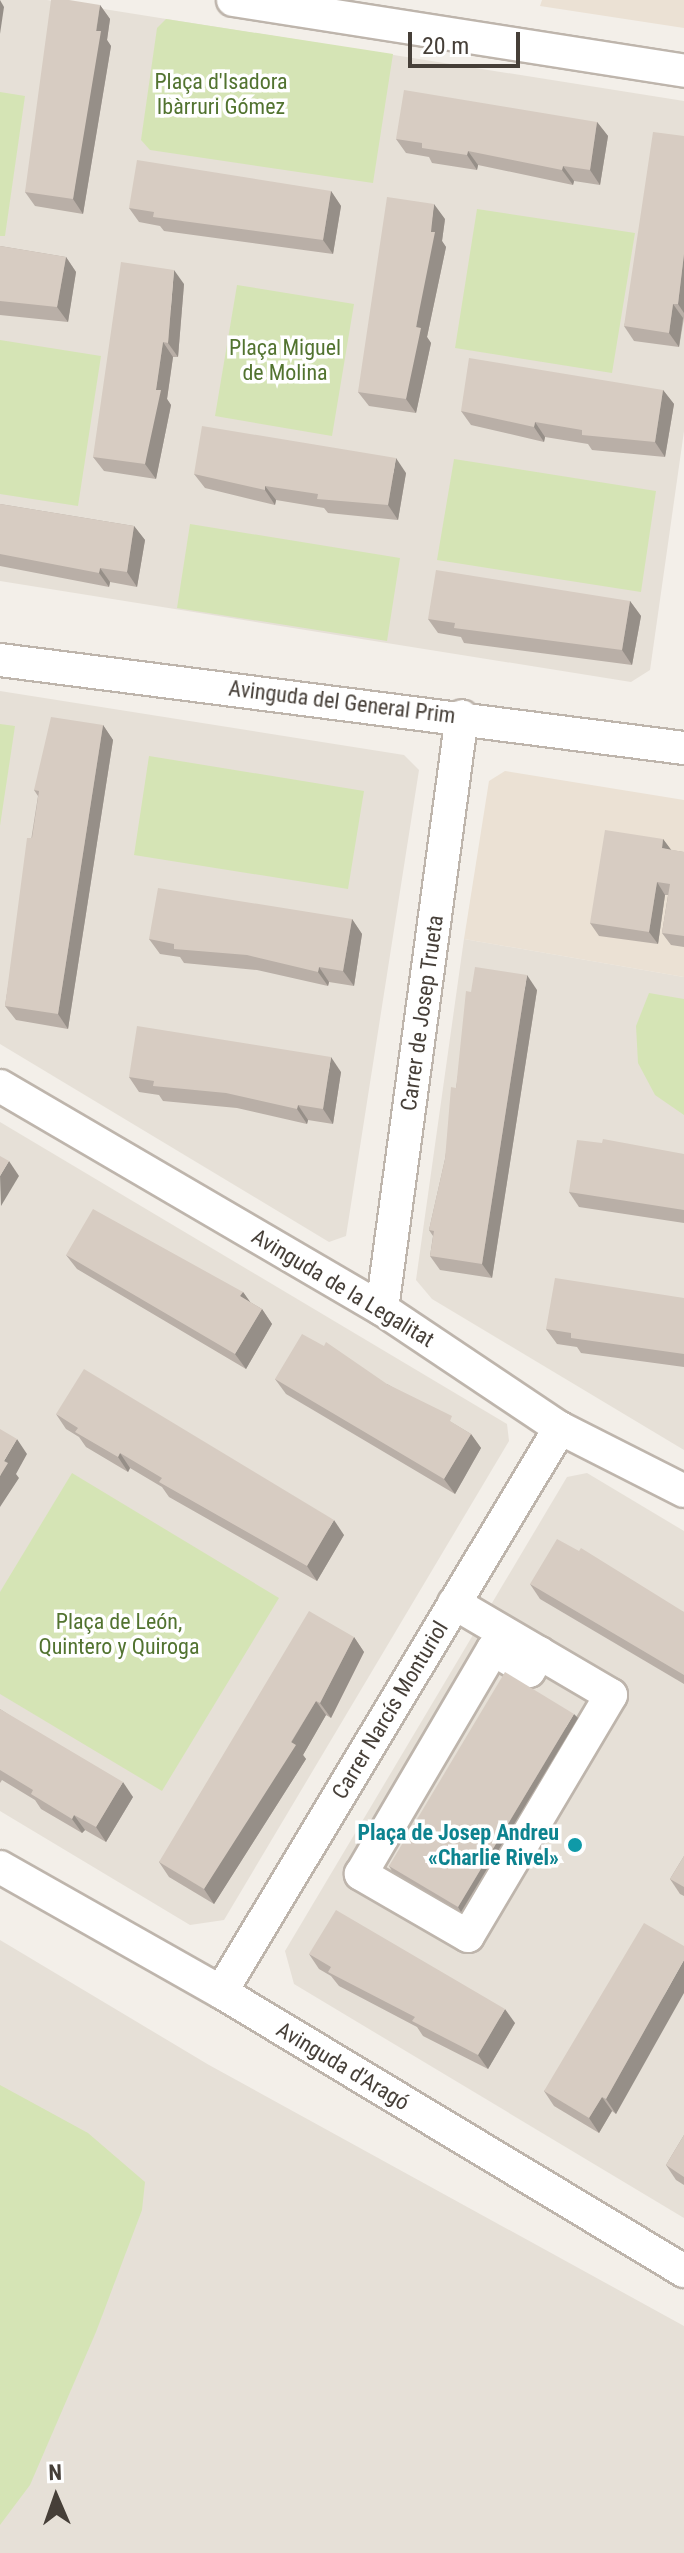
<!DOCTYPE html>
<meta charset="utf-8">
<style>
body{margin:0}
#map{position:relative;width:684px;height:2553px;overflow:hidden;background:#f3efe9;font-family:"Roboto Condensed",sans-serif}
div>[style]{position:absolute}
.residential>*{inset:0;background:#e6e0d7}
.education>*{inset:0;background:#ebe1d4}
.green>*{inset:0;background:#d5e4b5}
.roads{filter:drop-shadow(2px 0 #beb5ac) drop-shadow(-2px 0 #beb5ac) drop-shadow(0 2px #beb5ac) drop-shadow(0 -2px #beb5ac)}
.street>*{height:32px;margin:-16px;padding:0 16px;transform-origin:16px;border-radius:16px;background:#fff}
.wall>*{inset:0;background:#b9afa7}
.shaded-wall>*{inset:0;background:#968f88}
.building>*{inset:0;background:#d7ccc2}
.dots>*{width:22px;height:22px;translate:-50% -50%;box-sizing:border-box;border:4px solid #fff;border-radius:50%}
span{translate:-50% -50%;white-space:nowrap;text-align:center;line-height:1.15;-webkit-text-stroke:7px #fff;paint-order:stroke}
.park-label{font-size:22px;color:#527330}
.street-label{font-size:22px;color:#463f38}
.culture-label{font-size:22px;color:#0d838f;font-weight:700}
.right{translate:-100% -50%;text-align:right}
.north{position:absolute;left:16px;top:2457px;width:80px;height:80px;-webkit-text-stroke:6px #fff;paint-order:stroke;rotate:358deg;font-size:22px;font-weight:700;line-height:32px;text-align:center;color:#463f38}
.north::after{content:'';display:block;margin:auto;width:28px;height:36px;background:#463f38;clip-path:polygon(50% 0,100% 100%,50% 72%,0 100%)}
.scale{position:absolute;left:408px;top:32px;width:112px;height:36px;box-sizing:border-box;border:4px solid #463f38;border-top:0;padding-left:10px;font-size:24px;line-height:28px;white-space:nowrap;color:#463f38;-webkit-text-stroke:6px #fff;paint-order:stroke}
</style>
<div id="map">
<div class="residential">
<i style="clip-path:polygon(0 0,47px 0,684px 101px,684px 431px,650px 670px,631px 682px,0 581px)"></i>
<i style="clip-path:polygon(0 691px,404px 755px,419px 770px,346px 1236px,329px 1242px,0 1044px)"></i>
<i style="clip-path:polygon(464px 939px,684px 977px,684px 1450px,432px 1299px,416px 1280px)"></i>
<i style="clip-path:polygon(0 1122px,507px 1424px,509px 1441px,224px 1920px,190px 1925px,0 1811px)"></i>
<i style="clip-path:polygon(587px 1473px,684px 1531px,684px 2218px,294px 1984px,285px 1951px,567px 1477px)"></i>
<i style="clip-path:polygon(0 1940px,209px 2065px,684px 2326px,684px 2553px,0 2553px)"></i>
</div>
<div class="education">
<i style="clip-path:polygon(542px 0,684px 0,684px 28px,540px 6px)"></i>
<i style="clip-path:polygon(505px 771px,684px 800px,684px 977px,464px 939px,489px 781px)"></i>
</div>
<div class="green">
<i style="clip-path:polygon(166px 19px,393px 54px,373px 183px,150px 150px,141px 140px,157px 28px)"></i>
<i style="clip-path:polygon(0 92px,25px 96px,5px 236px,0 236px)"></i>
<i style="clip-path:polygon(477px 209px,635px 233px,612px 373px,455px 348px)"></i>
<i style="clip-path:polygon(237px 285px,354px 304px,332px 436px,215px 416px)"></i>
<i style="clip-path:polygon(0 340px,101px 356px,78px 506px,0 494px)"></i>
<i style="clip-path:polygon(454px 459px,656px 491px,641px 592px,437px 560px)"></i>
<i style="clip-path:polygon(190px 524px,400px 558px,387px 641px,177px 608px)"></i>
<i style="clip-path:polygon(0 724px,15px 726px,0 826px)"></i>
<i style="clip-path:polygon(149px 756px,364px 791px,348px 889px,134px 855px)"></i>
<i style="clip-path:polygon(649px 993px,684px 999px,684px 1115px,655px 1095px,638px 1063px,636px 1026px)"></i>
<i style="clip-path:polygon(72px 1473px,279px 1598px,162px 1791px,0 1694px,0 1592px)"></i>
<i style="clip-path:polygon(0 2085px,88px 2133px,145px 2182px,142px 2210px,96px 2332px,30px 2485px,0 2525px)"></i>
</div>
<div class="roads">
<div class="street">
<i style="left:233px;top:0;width:457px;rotate:8.9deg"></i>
<i style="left:0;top:660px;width:690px;rotate:7.33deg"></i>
<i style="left:0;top:1086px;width:442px;rotate:30.3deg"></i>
<i style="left:382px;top:1309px;width:214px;rotate:33.8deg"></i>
<i style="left:560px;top:1428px;width:139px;rotate:26.9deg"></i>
<i style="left:382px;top:1309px;width:598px;rotate:-82.32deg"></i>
<i style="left:454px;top:1603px;width:182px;rotate:30.4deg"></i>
<i style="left:611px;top:1695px;width:280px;rotate:120.7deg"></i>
<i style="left:468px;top:1936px;width:124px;rotate:-149.9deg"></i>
<i style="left:361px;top:1874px;width:261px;rotate:-59.6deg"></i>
<i style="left:493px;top:1649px;width:42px;rotate:31.4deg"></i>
<i style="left:529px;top:1671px;width:21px;rotate:-59deg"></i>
<i style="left:0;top:1867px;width:254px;rotate:29.5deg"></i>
<i style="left:221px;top:1992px;width:541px;rotate:31.07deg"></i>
<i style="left:221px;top:1992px;width:658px;rotate:-58.99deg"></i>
</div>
</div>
<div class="wall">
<i style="clip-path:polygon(100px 5px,110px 19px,107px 40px,111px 46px,83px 214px,35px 206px,25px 192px)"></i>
<i style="clip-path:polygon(597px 122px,608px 136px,600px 185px,574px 181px,573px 185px,478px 165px,477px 170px,432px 163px,429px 157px,406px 153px,396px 139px)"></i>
<i style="clip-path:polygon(684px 136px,684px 318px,679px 347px,634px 341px,624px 326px)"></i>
<i style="clip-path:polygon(331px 191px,341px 206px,333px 254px,164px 231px,160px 226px,139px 222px,129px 208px)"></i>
<i style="clip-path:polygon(445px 219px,442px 241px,446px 247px,427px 337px,431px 343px,416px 413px,369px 406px,358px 392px)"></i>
<i style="clip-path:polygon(0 246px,66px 257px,76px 272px,68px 322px,0 315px)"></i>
<i style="clip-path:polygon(184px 284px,178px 357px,173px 357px,167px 399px,171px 405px,156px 479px,104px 471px,93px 457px)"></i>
<i style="clip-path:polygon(663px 390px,674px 404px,665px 457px,592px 450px,588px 444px,545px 437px,544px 442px,471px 425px,461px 411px)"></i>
<i style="clip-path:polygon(406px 473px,398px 520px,328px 513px,324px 508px,276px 500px,275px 505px,205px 488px,194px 474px)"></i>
<i style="clip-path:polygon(0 504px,134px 526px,145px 540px,137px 587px,110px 582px,109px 587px,0 566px)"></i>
<i style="clip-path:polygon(630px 601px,641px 616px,632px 665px,464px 643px,461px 637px,438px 633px,428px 619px)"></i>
<i style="clip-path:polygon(103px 725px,113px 740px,68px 1029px,16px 1020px,5px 1006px,38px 796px,34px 790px)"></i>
<i style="clip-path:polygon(663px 839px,671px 850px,684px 852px,684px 947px,671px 945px,662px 933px,668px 895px,665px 895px,658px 944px,599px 936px,590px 923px)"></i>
<i style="clip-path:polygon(352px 919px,362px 934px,354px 986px,329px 982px,328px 986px,257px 970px,184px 963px,180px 957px,160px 954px,149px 939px)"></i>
<i style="clip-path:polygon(537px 990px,492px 1278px,440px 1270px,430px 1256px,433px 1236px,429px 1230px,445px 1159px,471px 992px)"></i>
<i style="clip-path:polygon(341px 1072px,333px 1124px,308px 1120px,307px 1124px,237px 1108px,163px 1101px,159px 1095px,139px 1092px,129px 1077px)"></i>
<i style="clip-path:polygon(684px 1154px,684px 1223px,579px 1207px,569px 1192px)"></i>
<i style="clip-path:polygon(66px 1255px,243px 1292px,250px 1302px,262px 1309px,272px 1324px,246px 1369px,77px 1269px)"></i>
<i style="clip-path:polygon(684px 1298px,684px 1367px,581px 1353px,577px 1347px,557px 1344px,546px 1329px)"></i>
<i style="clip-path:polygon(275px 1379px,387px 1384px,471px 1434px,481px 1448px,455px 1494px,286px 1394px)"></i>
<i style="clip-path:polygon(56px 1414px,344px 1535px,317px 1581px,169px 1497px,162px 1487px,130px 1468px,128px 1472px,86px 1447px,79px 1437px,66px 1429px)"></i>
<i style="clip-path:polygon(530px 1584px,684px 1612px,684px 1684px,540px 1599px)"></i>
<i style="clip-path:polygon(354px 1637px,364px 1652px,331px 1718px,326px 1715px,303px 1755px,306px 1759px,214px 1904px,169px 1877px,159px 1862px)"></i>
<i style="clip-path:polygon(0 1709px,133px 1797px,106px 1842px,85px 1830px,82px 1833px,41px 1809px,35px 1800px,2px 1780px,0 1783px)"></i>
<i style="clip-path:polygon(578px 1718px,461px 1912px,392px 1871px,389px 1866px)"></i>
<i style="clip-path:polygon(684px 1856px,684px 1896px,680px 1894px,670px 1879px)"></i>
<i style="clip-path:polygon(684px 1946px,616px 2114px,612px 2111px,599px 2133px,554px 2106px,544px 2091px)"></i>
<i style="clip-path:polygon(309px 1954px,515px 2023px,488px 2069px,423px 2036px,417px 2027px,339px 1986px,331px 1976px,319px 1969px)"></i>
<i style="clip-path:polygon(684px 2135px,684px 2185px,676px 2180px,666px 2165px)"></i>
</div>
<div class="shaded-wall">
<i style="clip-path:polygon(0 0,4px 7px,0 34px)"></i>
<i style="clip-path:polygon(100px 5px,110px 19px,107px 40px,111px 46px,83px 214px,73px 199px)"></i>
<i style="clip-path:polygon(597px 122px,608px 136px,600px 185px,590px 170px)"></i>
<i style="clip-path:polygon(468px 151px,478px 165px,477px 170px,467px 155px)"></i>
<i style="clip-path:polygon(563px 166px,574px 181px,573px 185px,562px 170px)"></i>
<i style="clip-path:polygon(331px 191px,341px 206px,333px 254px,323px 240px)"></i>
<i style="clip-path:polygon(434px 204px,445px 219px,442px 241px,446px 247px,427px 337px,431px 343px,416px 413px,406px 399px)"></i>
<i style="clip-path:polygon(684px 254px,684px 313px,678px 304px)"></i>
<i style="clip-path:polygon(66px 257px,76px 272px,68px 322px,57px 307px)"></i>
<i style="clip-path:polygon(174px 270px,184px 284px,178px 357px,168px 343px)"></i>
<i style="clip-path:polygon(673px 304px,683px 318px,679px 347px,669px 333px)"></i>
<i style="clip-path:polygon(163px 342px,173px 357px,167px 399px,171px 405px,156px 479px,145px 464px)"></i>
<i style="clip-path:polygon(663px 390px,674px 404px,665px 457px,655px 442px)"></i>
<i style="clip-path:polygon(535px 422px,545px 437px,544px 442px,534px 427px)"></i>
<i style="clip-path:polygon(396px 458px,406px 473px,398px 520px,388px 505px)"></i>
<i style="clip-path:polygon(265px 486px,276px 500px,275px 505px,265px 490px)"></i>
<i style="clip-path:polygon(134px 526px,145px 540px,137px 587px,127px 572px)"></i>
<i style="clip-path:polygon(100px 568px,110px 582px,109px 587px,99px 573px)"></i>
<i style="clip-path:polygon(630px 601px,641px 616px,632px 665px,622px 650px)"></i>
<i style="clip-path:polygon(103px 725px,113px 740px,68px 1029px,58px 1014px)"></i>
<i style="clip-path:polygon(663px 839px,672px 851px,662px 848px)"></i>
<i style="clip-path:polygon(657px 882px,665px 895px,658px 944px,649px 932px)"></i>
<i style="clip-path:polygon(352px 919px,362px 934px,354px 986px,343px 971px)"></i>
<i style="clip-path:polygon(319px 967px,329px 982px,328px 986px,318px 972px)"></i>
<i style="clip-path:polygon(527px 975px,537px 990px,492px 1278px,482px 1264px)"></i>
<i style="clip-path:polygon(331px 1057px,341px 1072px,333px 1124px,323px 1109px)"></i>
<i style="clip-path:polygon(298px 1105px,308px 1120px,307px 1124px,297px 1109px)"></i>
<i style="clip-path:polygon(9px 1161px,19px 1176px,1px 1206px,0 1176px)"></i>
<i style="clip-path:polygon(243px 1292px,253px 1306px,240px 1296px)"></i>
<i style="clip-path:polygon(262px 1309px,272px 1324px,246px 1369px,235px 1354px)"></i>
<i style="clip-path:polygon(471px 1434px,481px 1448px,455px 1494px,444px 1479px)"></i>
<i style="clip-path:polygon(17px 1439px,27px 1454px,16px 1474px,19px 1478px,0 1507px,0 1476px,4px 1461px)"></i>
<i style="clip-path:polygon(120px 1453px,130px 1468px,128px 1472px,118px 1457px)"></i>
<i style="clip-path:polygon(334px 1520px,344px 1535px,317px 1581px,307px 1566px)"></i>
<i style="clip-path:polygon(354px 1637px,364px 1652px,331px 1718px,320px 1703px)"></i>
<i style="clip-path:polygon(316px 1701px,326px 1715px,303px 1755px,306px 1759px,214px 1904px,204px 1889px)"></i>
<i style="clip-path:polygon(574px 1714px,578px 1718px,461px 1912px,458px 1907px)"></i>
<i style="clip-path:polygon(123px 1782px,133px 1797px,106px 1842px,96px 1827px)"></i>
<i style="clip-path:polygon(74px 1815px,85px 1830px,82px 1833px,72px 1819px)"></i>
<i style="clip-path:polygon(684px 1960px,684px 1993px,616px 2114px,606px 2099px)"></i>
<i style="clip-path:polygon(505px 2009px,515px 2023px,488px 2069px,478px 2055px)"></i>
<i style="clip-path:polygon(602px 2097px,612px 2111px,599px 2133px,589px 2118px)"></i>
</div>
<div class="building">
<i style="clip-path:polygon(51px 0,69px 0,100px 5px,96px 31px,101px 31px,73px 199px,25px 192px)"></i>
<i style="clip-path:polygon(404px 90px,597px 122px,590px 170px,563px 166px,562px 170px,468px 151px,467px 155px,422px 148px,422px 143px,396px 139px)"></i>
<i style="clip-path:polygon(653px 132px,684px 136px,684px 254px,678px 304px,673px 304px,669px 333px,624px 326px)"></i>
<i style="clip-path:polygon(137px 160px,331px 191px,323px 240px,153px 217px,154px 212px,129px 208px)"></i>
<i style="clip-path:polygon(387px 197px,434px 204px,431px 232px,435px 232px,416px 327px,421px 328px,406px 399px,358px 392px)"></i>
<i style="clip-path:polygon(0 246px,66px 257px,57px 307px,0 301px)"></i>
<i style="clip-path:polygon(121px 262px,174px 270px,168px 343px,163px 342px,156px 390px,161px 390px,145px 464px,93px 457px)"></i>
<i style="clip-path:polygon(469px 358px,663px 390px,655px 442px,582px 435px,582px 430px,535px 422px,534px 427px,461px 411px)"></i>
<i style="clip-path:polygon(202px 426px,396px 458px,388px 505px,317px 499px,318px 494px,265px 486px,265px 490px,194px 474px)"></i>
<i style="clip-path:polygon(0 504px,134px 526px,127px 572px,100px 568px,99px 573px,0 554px)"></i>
<i style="clip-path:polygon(436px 570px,630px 601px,622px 650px,454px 628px,455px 623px,428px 619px)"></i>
<i style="clip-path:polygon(51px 717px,103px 725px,58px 1014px,5px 1006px,27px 838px,32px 838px,39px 791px,34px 790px)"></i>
<i style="clip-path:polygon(605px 830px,663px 839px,662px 848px,684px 852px,684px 936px,662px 933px,670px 884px,657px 882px,649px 932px,590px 923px)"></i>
<i style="clip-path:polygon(158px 888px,352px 919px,343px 971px,319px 967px,318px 972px,247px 955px,174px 949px,174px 944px,149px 939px)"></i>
<i style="clip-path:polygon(475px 967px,527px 975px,482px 1264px,430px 1256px,434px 1231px,429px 1230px,445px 1159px,451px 1087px,456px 1088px,466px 991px,471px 992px)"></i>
<i style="clip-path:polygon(137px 1026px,331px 1057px,323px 1109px,298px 1105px,297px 1109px,226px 1093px,153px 1086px,154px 1081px,129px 1077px)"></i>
<i style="clip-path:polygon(603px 1139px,684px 1154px,684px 1210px,569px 1192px,577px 1140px,602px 1143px)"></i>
<i style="clip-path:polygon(0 1156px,9px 1161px,0 1176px)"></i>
<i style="clip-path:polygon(93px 1209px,243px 1292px,240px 1296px,262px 1309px,235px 1354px,66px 1255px)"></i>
<i style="clip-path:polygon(555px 1278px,684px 1298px,684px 1354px,571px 1338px,571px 1333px,546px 1329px)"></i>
<i style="clip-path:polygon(302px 1334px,324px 1346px,326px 1342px,387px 1384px,452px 1416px,450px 1421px,471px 1434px,444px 1479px,275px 1379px)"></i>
<i style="clip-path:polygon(84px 1369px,334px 1520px,307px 1566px,159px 1482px,162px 1478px,120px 1453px,118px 1457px,75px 1432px,78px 1428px,56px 1414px)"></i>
<i style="clip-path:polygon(0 1429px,17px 1439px,4px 1461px,8px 1463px,0 1476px)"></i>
<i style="clip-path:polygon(557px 1539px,579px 1551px,581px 1548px,684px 1612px,684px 1675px,530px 1584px)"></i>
<i style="clip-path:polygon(309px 1611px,354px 1637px,320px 1703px,316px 1701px,291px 1742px,296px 1745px,204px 1889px,159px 1862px)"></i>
<i style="clip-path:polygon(505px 1672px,574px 1714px,458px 1907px,389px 1866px)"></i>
<i style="clip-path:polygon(0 1709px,123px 1782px,96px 1827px,74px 1815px,72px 1819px,31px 1794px,33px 1790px,0 1770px)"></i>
<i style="clip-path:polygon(684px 1856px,684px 1887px,670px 1879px)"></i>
<i style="clip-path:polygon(336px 1910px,505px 2009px,478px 2055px,412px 2021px,415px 2017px,328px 1972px,331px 1967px,309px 1954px)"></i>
<i style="clip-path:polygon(644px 1923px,684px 1946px,684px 1960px,606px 2099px,602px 2097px,589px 2118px,544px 2091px)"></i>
<i style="clip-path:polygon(684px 2135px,684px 2177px,666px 2165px)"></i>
</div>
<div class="dots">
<i style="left:575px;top:1845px;background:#0f9aa8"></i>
</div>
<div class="park-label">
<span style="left:221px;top:94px">Plaça d'Isadora<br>Ibàrruri Gómez</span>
<span style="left:285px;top:360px">Plaça Miguel<br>de Molina</span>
<span style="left:119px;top:1634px">Plaça de León,<br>Quintero y Quiroga</span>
</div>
<div class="street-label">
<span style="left:342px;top:702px;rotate:7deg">Avinguda del General Prim</span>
<span style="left:422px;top:1013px;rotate:-82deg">Carrer de Josep Trueta</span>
<span style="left:343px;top:1288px;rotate:31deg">Avinguda de la Legalitat</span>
<span style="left:390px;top:1710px;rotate:-59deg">Carrer Narcís Monturiol</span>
<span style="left:343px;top:2066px;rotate:31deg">Avinguda d'Aragó</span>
</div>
<div class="culture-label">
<span class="right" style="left:559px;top:1845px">Plaça de Josep Andreu<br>«Charlie Rivel»</span>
</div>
<div class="north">N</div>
<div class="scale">20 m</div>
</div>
